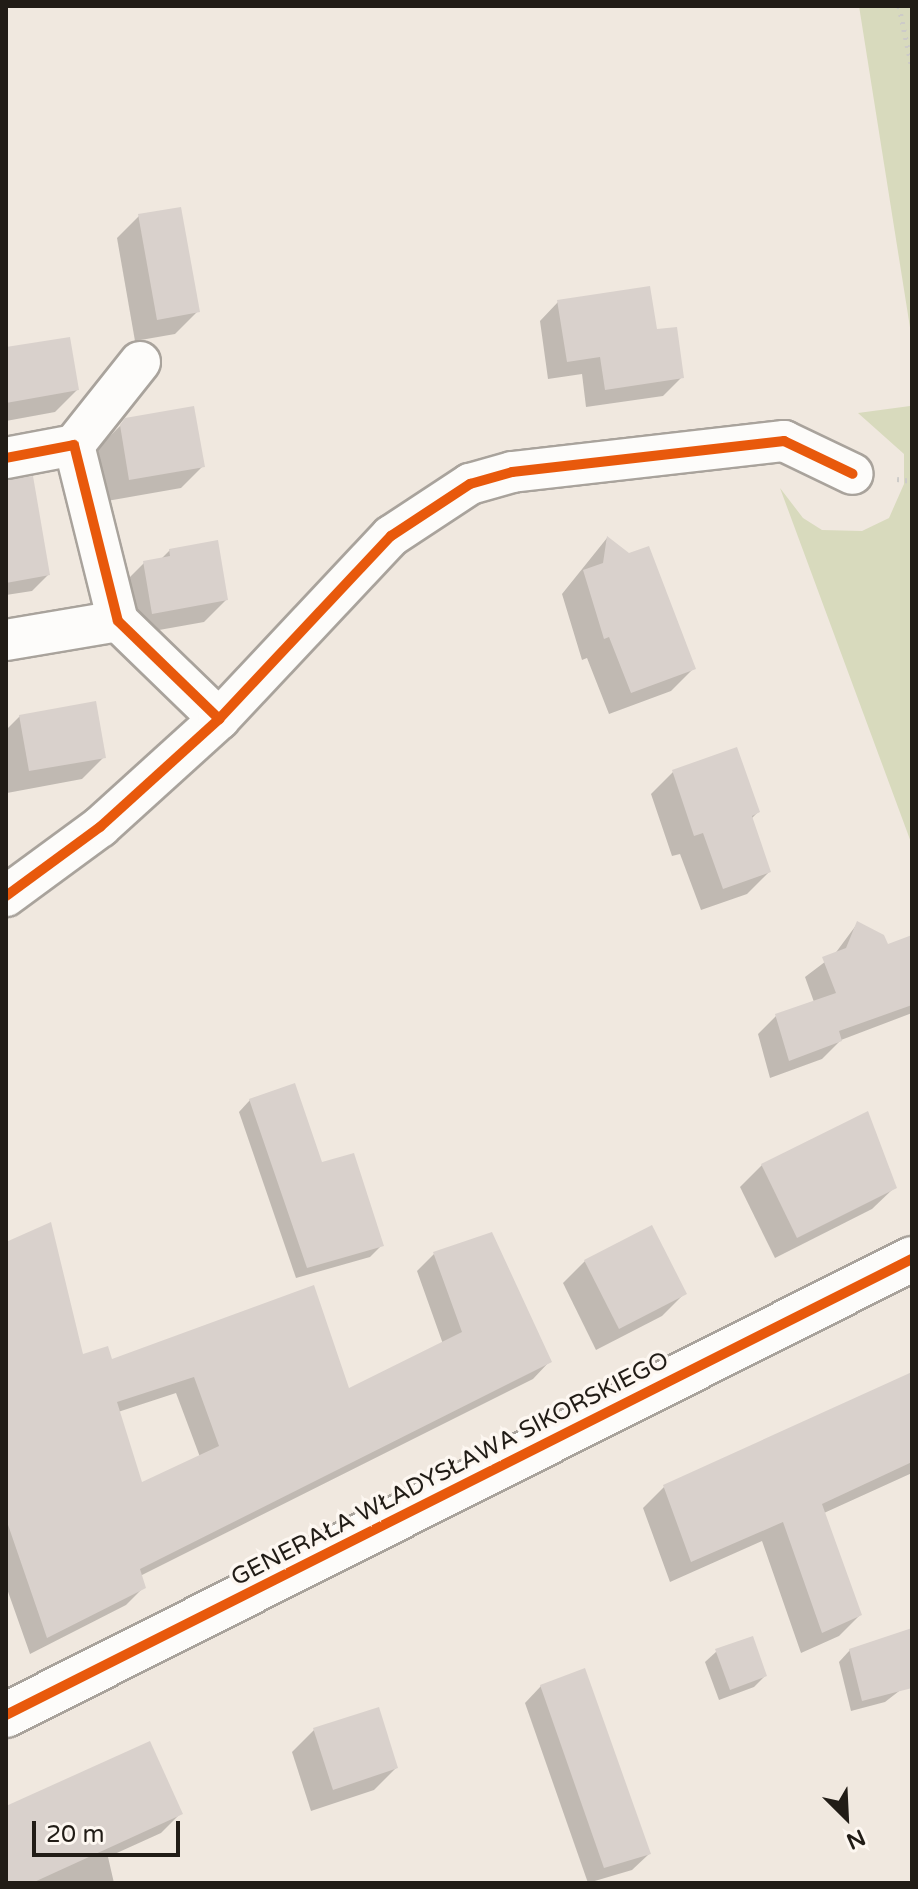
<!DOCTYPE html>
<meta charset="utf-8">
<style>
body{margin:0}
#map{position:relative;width:918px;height:1889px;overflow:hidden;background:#f0e8df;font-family:"Varela Round",sans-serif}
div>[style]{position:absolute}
.green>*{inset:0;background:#d8dabd}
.shadow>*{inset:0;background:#0003}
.building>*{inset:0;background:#d9d1cc}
.path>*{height:5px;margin-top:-2.5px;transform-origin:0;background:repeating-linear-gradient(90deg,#cdcbc8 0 2px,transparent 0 8px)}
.roads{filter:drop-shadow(2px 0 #a9a39c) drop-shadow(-2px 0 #a9a39c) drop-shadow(0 2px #a9a39c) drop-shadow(0 -2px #a9a39c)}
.minor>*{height:40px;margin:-20px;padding:0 20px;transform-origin:20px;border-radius:20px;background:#fdfcfa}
.tertiary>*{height:44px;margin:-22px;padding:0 22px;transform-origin:22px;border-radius:22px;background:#fdfcfa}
.cycleway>*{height:10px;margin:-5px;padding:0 5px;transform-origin:5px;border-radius:5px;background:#e8590c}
span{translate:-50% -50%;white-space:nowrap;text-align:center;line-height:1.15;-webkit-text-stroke:7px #fdf7f1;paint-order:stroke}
.street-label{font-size:24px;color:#211c16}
.frame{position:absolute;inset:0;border:8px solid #211c16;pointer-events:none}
.north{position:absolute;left:806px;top:1777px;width:80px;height:80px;-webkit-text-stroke:6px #fdf7f1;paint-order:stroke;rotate:156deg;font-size:22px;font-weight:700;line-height:32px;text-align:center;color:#211c16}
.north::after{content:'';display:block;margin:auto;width:28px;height:36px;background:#211c16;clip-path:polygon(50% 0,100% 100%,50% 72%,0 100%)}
.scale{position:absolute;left:32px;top:1821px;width:148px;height:36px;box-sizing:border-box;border:4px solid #211c16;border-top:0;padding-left:10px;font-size:24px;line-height:28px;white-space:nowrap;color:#211c16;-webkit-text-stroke:6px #fdf7f1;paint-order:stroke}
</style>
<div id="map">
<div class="green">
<i style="clip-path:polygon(859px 6px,912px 6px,912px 340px)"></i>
<i style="clip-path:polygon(912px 393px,912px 845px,780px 488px,803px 518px,822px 530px,862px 531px,889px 518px,904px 484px,904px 454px,858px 413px,910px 406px)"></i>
</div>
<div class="shadow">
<i style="clip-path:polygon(139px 216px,197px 312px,175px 334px,135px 341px,117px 238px)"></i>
<i style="clip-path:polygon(558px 302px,655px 332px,682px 377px,663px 396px,586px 407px,582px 374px,548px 379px,540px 321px)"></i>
<i style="clip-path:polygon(6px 351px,77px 390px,55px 412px,6px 421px)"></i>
<i style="clip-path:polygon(126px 420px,203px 466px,181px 488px,107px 501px,98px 448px)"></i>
<i style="clip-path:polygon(6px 509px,48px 575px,32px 591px,6px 595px)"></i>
<i style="clip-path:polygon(607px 538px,693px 669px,671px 691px,609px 714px,587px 658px,582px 660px,562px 594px)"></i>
<i style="clip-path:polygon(170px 550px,226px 600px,204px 622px,131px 635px,122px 585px,144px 563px,160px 560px)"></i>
<i style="clip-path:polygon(20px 716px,104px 757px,82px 779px,7px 793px,6px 730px)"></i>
<i style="clip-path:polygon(673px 772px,758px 812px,751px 819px,769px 872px,747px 894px,701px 910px,680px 854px,672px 856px,651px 794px)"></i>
<i style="clip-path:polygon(857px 924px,887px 947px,912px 955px,912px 1013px,841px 1040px,822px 1059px,770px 1078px,758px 1034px,776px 1016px,814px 1002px,805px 977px,834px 955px)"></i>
<i style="clip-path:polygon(250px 1100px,321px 1164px,381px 1246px,370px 1257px,296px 1278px,239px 1112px)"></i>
<i style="clip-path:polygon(762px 1165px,895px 1187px,872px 1209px,775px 1258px,740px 1187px)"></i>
<i style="clip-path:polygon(evenodd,6px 1244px,81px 1357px,348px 1391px,443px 1344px,417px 1271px,434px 1254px,550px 1361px,533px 1379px,140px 1576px,143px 1588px,126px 1605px,30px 1654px,6px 1586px,6px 1244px,176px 1393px,200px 1457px,141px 1485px,118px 1412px,176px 1393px)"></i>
<i style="clip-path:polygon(585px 1261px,684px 1294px,662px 1316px,596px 1350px,563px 1283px)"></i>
<i style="clip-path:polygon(912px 1374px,912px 1473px,824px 1513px,860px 1615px,839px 1636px,801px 1653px,762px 1541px,670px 1582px,643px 1508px,664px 1487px)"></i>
<i style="clip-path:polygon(912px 1630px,912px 1681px,885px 1702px,851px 1711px,839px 1662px,850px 1650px)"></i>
<i style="clip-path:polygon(717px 1651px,765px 1676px,754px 1687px,719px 1700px,705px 1662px)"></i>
<i style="clip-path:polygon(541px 1686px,649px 1854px,632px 1870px,588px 1883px,525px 1703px)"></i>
<i style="clip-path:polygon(314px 1730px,396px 1768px,374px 1790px,311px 1811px,292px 1752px)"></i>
<i style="clip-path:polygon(6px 1808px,181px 1813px,161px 1833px,108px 1857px,114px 1883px,6px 1883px)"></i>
</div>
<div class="building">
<i style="clip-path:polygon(181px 207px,200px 312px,157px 320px,138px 214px)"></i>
<i style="clip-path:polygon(650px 286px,657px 329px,677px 327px,684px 378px,605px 390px,600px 357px,567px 362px,557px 300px)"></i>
<i style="clip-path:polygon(70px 337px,79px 390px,6px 403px,6px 347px)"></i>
<i style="clip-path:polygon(194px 406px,205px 467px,129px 480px,120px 425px,125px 418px)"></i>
<i style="clip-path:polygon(33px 476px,50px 575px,6px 583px,6px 480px)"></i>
<i style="clip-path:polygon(607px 536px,629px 553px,649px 546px,696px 669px,631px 693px,609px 637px,604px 639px,583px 570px,603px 563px)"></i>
<i style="clip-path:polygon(218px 540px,228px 600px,152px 614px,143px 561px,170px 556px,169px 549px)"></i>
<i style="clip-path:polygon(96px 701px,106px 758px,29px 771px,19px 715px)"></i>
<i style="clip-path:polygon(737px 747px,760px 812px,752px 816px,771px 872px,723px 889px,703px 833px,694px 836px,672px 770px)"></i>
<i style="clip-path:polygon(857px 921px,884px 935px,888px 944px,912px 935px,912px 1005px,839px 1031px,842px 1041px,789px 1061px,775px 1014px,836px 993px,822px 957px,846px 948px)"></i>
<i style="clip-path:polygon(295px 1083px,322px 1162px,354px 1153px,384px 1246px,307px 1268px,249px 1099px)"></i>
<i style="clip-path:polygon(868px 1111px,897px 1188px,797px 1238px,761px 1164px)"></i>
<i style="clip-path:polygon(evenodd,51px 1222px,83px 1354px,108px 1346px,112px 1359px,314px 1285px,349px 1388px,462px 1332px,433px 1252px,492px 1232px,552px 1362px,140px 1569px,146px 1588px,47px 1638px,6px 1519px,6px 1242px,51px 1222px,194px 1377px,219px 1446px,142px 1482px,117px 1402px,194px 1377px)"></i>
<i style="clip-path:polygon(652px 1225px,687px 1294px,619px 1329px,584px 1260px)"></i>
<i style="clip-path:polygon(912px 1372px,912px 1462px,822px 1504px,862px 1615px,822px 1633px,783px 1522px,691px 1562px,663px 1485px)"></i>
<i style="clip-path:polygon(912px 1628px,912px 1688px,862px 1701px,849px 1649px)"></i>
<i style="clip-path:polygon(753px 1636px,767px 1676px,730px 1690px,715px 1649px)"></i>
<i style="clip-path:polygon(585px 1668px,651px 1854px,604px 1868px,540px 1685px)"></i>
<i style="clip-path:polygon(379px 1707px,398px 1768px,333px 1790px,313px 1728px)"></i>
<i style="clip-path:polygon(150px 1741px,183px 1814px,32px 1883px,6px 1883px,6px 1806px)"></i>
</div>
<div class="path">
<i style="left:899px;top:6px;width:63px;rotate:78.2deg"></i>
<i style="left:897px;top:479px;width:15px;rotate:8deg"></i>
</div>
<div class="roads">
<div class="minor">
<i style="left:74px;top:445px;width:106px;rotate:-51.5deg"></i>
<i style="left:6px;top:458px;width:69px;rotate:-10.8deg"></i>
<i style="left:74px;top:445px;width:181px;rotate:76deg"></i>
<i style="left:118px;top:621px;width:141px;rotate:44.1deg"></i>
<i style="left:6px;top:640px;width:114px;rotate:-9.6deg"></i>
<i style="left:6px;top:896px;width:117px;rotate:-36.3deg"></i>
<i style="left:100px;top:827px;width:161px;rotate:-42.2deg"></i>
<i style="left:219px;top:719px;width:251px;rotate:-46.8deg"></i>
<i style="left:391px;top:536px;width:95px;rotate:-33.4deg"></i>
<i style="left:470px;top:484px;width:44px;rotate:-15.9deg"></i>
<i style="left:512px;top:472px;width:274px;rotate:-6.5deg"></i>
<i style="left:784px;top:441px;width:76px;rotate:25.6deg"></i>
</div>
<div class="tertiary">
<i style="left:6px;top:1715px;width:1014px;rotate:-26.72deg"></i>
</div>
</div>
<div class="cycleway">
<i style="left:6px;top:458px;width:69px;rotate:-10.8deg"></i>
<i style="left:74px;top:445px;width:181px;rotate:76deg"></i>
<i style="left:118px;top:621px;width:141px;rotate:44.1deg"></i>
<i style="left:6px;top:896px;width:117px;rotate:-36.3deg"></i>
<i style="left:100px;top:827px;width:161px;rotate:-42.2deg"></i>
<i style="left:219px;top:719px;width:251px;rotate:-46.8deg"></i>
<i style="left:391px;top:536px;width:95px;rotate:-33.4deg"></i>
<i style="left:470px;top:484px;width:44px;rotate:-15.9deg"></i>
<i style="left:512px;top:472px;width:274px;rotate:-6.5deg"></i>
<i style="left:784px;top:441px;width:76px;rotate:25.6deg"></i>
<i style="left:6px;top:1715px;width:1014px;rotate:-26.72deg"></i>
</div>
<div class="street-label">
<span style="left:450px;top:1469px;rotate:-27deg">GENERAŁA WŁADYSŁAWA SIKORSKIEGO</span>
</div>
<div class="frame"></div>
<div class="north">N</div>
<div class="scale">20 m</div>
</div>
